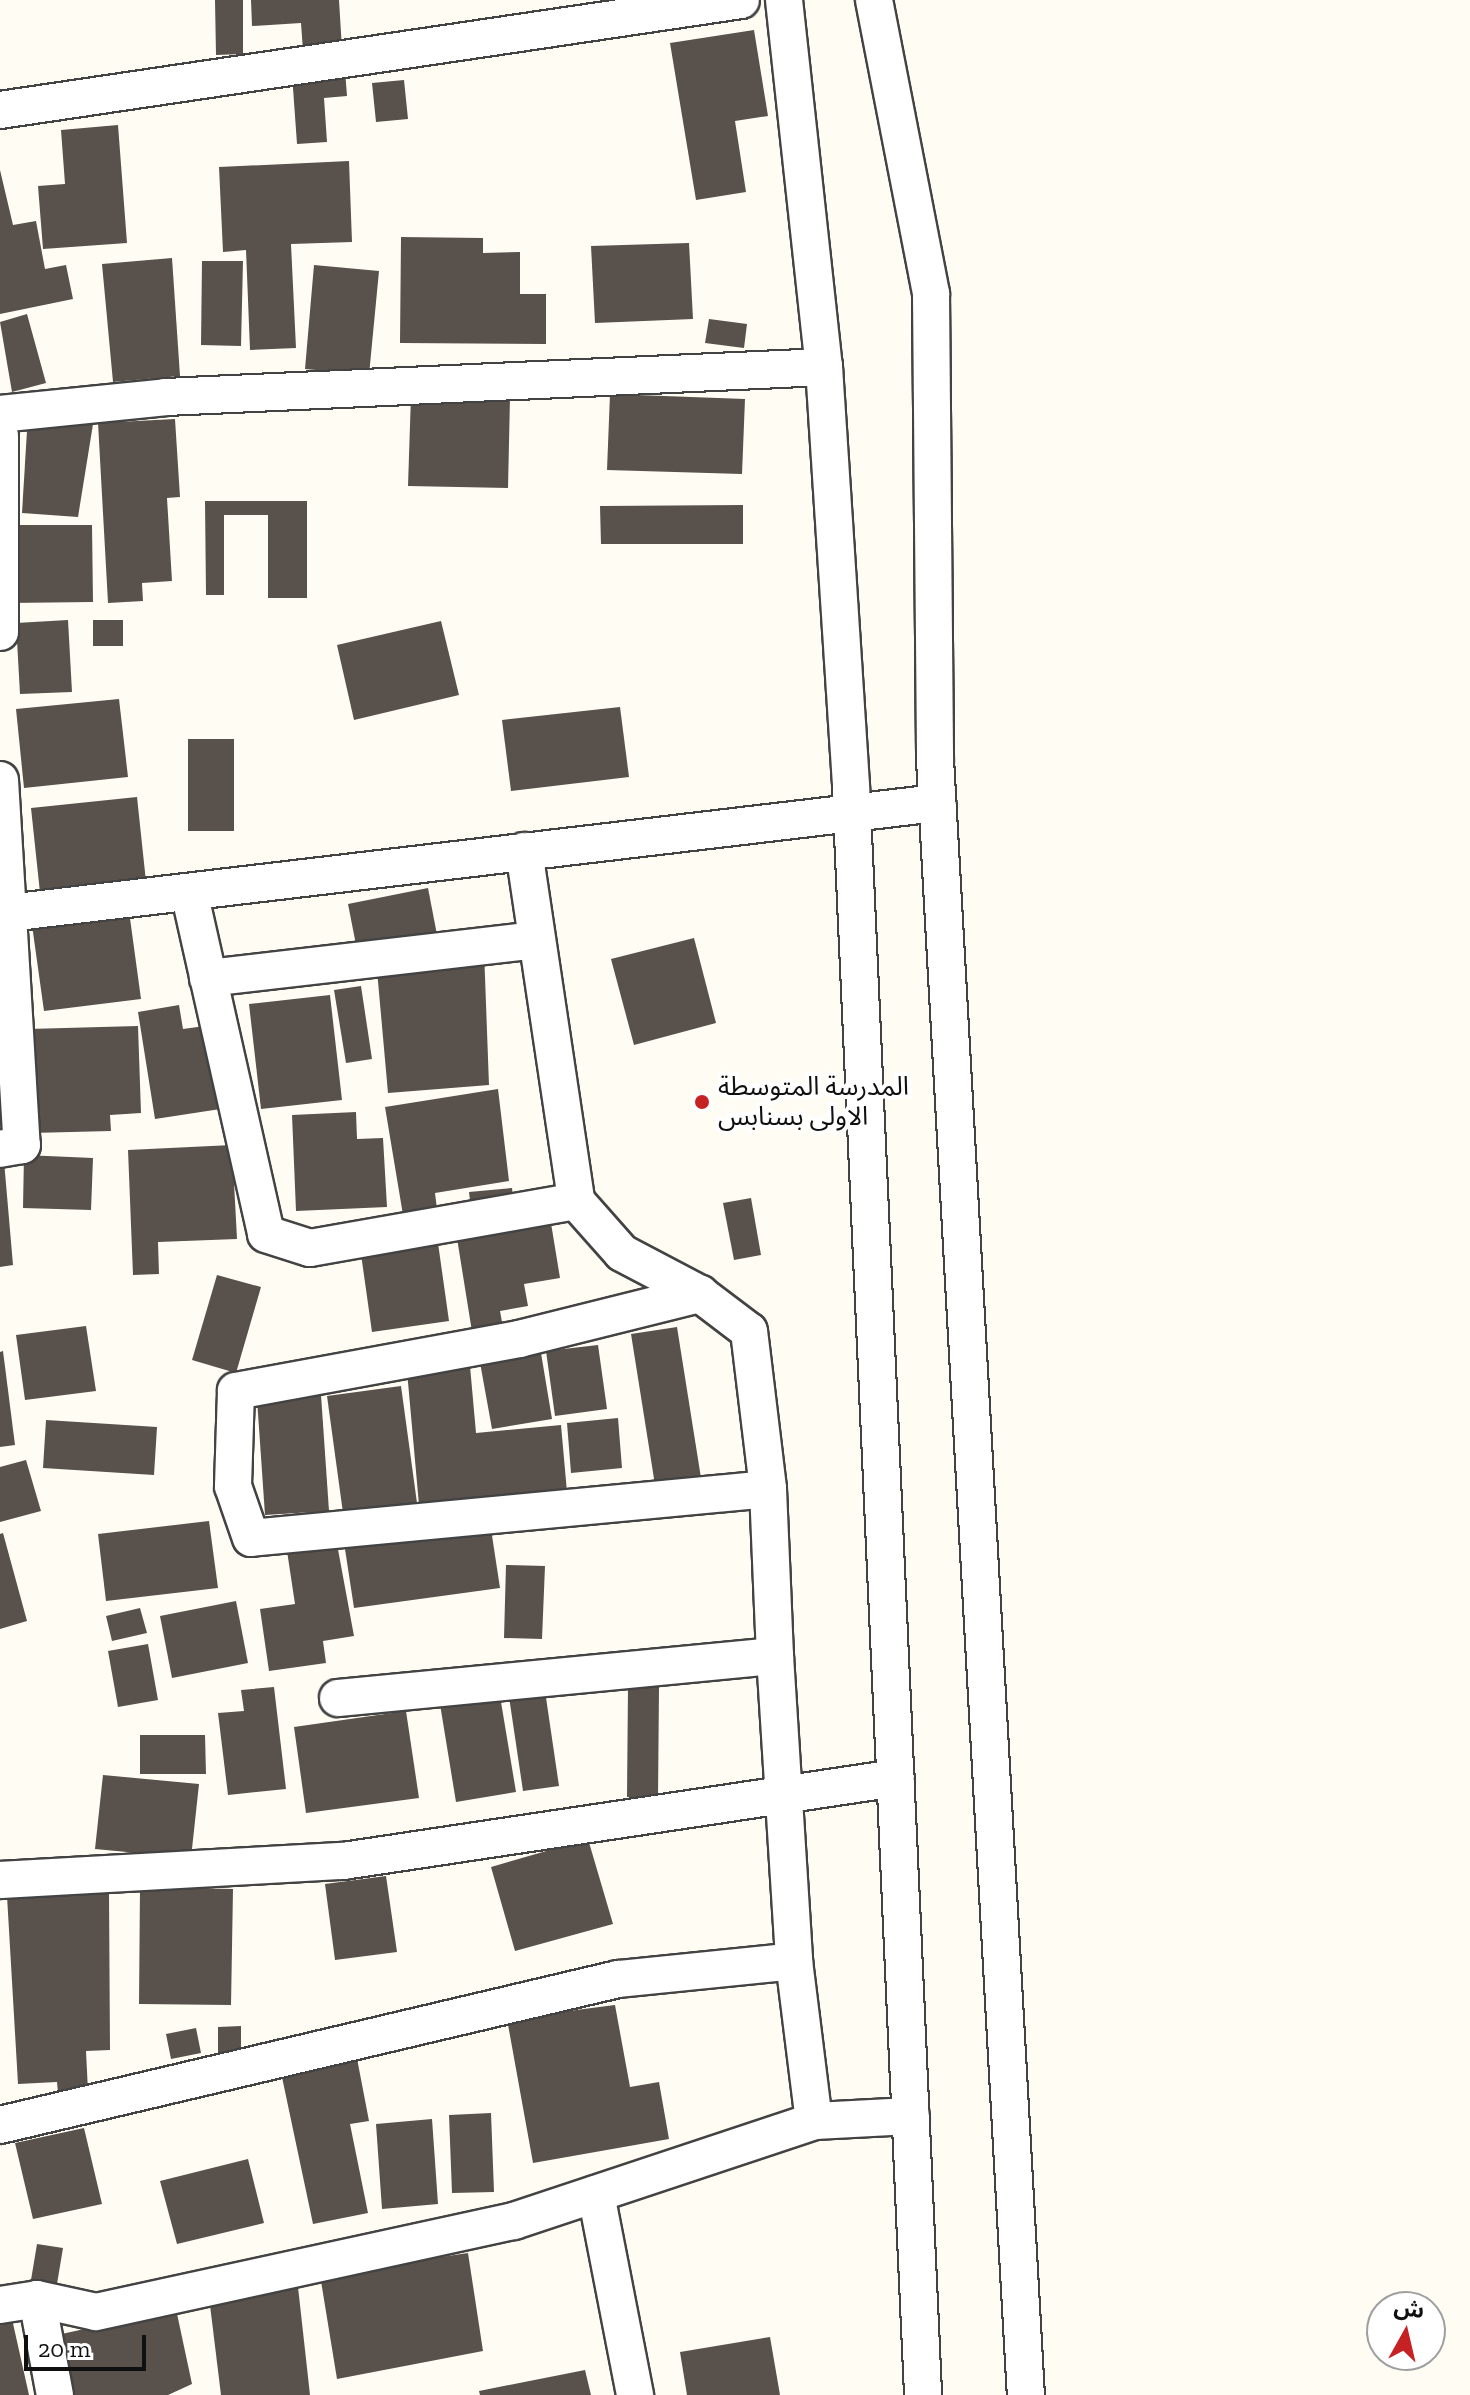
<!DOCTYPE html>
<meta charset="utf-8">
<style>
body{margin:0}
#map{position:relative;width:1470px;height:2395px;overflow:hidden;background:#fffdf3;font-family:"Zilla Slab","Noto Sans Arabic",serif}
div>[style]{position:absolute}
.building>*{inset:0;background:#59514c}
.roads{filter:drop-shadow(2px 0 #434343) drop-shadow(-2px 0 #434343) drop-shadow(0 2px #434343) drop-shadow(0 -2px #434343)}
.minor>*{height:36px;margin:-18px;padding:0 18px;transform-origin:18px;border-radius:18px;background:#fff}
.dots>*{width:22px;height:22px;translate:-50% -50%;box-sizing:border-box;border:4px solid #fff;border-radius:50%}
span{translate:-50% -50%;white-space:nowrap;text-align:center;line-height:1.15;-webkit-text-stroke:8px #fff;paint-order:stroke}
.poi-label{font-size:26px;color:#101010}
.left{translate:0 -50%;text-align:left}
.north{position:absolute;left:1366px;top:2291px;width:80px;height:80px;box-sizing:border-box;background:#fff;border:2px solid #9f9f9f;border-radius:50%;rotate:8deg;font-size:22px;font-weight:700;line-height:32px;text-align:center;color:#101010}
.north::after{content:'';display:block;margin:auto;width:28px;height:36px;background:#c62224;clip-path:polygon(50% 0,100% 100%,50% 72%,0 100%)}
.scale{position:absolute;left:24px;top:2335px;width:122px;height:36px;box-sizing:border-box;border:4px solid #101010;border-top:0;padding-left:10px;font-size:24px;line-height:28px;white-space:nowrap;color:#101010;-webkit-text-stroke:6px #fff;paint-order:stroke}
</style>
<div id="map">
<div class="building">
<i style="clip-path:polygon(215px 0,243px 0,243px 54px,216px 55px)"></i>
<i style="clip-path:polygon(251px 0,339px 0,342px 49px,303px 51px,301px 23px,252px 26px)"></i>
<i style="clip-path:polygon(754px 30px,768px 116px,735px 121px,746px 192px,696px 200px,670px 43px)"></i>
<i style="clip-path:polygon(345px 70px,347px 96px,324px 98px,327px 142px,297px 144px,292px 74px)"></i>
<i style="clip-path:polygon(404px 80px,408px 119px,376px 122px,372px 83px)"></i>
<i style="clip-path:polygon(118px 125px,127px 243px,43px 249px,38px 186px,65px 184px,61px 130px)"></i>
<i style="clip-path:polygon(349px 161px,352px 242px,291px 244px,296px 348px,250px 350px,246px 250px,223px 252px,219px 167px)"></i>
<i style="clip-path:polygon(0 170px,13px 225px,36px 221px,45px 269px,66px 265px,73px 299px,0 314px)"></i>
<i style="clip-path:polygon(401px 237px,483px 238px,483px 253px,520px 252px,520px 294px,546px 294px,546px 344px,400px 343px)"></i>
<i style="clip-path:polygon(689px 243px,693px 319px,595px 323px,591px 246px)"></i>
<i style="clip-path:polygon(172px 258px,180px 376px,113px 382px,102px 264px)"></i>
<i style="clip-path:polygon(202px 261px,243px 261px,241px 346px,201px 345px)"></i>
<i style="clip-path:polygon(314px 265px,379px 271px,369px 375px,305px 369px)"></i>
<i style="clip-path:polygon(27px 314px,46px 383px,12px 392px,0 322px)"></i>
<i style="clip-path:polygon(709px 319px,747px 324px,744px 348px,705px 343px)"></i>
<i style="clip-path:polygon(610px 394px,745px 399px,742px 474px,607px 470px)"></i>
<i style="clip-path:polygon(411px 395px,510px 397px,508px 488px,408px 486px)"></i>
<i style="clip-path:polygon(28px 414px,94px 418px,78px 517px,22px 513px)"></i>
<i style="clip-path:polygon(175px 419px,180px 497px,167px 498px,172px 581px,142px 583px,143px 601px,108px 603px,98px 423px)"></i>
<i style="clip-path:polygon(205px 501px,307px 501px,307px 598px,268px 598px,268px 515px,224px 515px,224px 595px,206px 595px)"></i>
<i style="clip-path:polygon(743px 505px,743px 544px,601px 544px,600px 506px)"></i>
<i style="clip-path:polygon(8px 525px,92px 525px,93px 602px,8px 603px)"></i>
<i style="clip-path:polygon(68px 620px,72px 692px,20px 694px,16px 623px)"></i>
<i style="clip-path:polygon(93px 620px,123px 620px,123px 646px,93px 646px)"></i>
<i style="clip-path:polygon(441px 621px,459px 695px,354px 720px,337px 645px)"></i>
<i style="clip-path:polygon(119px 699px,128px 777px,24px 788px,16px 709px)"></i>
<i style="clip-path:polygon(620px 707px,629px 777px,511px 791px,502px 720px)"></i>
<i style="clip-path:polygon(188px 739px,234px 739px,234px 831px,188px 831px)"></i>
<i style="clip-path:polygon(137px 797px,147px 891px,41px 902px,31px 808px)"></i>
<i style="clip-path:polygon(428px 888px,438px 940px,358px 955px,348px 904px)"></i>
<i style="clip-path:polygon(129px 911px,141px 999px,44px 1011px,32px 925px)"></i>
<i style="clip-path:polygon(694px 938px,716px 1023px,634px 1045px,611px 959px)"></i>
<i style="clip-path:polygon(484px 950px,489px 1085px,388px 1093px,376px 959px)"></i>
<i style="clip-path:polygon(361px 986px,372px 1059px,346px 1063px,334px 990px)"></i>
<i style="clip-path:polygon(330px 995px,342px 1100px,261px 1109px,249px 1004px)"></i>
<i style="clip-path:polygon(179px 1005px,183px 1029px,212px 1025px,227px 1108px,155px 1119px,138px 1012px)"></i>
<i style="clip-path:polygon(138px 1026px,141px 1113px,110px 1115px,111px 1131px,31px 1133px,28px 1029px)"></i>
<i style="clip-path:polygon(498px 1089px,509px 1181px,435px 1193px,437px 1209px,403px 1215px,385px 1107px)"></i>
<i style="clip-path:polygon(356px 1112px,357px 1139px,383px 1138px,387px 1207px,296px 1211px,292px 1115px)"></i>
<i style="clip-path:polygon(232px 1145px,237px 1239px,158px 1242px,159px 1274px,133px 1275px,128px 1150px)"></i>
<i style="clip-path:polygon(24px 1155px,93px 1158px,91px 1210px,23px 1208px)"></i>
<i style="clip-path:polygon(4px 1161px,13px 1265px,0 1267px,0 1162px)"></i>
<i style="clip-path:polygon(512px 1188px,514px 1206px,471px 1210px,469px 1192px)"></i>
<i style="clip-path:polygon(751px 1198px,761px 1255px,734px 1260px,723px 1203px)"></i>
<i style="clip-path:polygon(550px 1217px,560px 1278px,524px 1284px,528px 1306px,500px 1311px,504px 1333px,473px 1338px,456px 1232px)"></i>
<i style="clip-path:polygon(437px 1236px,449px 1321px,372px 1332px,360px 1247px)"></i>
<i style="clip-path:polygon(217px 1275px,261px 1287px,236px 1373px,192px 1360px)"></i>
<i style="clip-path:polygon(86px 1326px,96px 1391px,25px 1400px,16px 1335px)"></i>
<i style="clip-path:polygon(677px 1327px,701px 1478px,655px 1485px,631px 1334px)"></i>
<i style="clip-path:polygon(598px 1345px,607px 1409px,555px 1416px,546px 1351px)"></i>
<i style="clip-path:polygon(540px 1347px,552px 1419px,492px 1429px,479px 1357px)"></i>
<i style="clip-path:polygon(3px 1351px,15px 1445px,0 1447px,0 1352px)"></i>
<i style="clip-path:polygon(470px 1366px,476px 1433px,561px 1425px,567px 1492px,419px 1505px,407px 1371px)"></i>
<i style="clip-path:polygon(401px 1386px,417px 1503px,343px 1513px,327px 1396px)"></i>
<i style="clip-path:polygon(321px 1395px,329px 1511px,265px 1515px,257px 1399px)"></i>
<i style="clip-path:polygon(618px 1418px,622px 1468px,571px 1473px,567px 1423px)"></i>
<i style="clip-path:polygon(46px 1420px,157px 1427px,154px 1475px,43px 1468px)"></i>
<i style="clip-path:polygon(26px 1460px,41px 1511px,0 1522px,0 1467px)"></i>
<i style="clip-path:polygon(209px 1521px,218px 1588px,106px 1601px,98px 1534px)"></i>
<i style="clip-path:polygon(491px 1529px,500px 1588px,354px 1608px,345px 1549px)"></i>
<i style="clip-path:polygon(3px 1533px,27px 1621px,0 1629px,0 1534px)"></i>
<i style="clip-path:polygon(337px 1544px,354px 1636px,323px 1641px,326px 1663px,269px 1671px,260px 1609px,295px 1604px,287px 1551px)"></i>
<i style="clip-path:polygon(506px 1565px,545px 1566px,542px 1639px,504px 1638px)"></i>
<i style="clip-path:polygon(236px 1601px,248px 1663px,172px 1678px,160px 1616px)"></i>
<i style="clip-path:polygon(140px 1608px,147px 1633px,112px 1641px,106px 1616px)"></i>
<i style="clip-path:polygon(148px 1644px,158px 1700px,118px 1707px,108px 1651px)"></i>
<i style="clip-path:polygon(544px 1684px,559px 1786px,523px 1791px,508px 1690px)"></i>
<i style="clip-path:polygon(274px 1687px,286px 1789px,228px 1795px,218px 1713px,244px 1711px,241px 1690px)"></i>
<i style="clip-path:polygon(628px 1687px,659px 1687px,658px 1798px,627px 1797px)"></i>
<i style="clip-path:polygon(499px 1690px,516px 1792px,456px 1802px,439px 1698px)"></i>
<i style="clip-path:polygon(406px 1711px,419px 1798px,306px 1813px,294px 1727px)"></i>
<i style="clip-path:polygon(140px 1735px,205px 1735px,206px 1774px,140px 1774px)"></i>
<i style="clip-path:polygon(103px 1775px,199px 1784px,191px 1858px,95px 1849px)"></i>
<i style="clip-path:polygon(588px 1839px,613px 1924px,515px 1951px,491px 1867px)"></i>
<i style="clip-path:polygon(386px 1876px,397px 1952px,335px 1960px,325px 1884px)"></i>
<i style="clip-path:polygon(140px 1887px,233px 1889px,231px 2005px,139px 2004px)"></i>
<i style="clip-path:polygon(109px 1891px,110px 2050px,86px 2051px,88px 2091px,58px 2093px,57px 2082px,18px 2084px,7px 1896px)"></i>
<i style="clip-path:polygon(615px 2005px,630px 2087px,659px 2082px,669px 2139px,533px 2163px,507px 2019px)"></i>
<i style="clip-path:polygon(241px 2026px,241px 2053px,218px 2053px,218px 2027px)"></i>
<i style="clip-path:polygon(196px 2028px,201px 2053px,171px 2059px,166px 2034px)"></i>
<i style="clip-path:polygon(355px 2048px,369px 2121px,350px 2124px,368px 2213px,313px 2224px,279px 2063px)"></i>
<i style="clip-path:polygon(491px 2113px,494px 2192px,452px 2193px,449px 2115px)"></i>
<i style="clip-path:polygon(432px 2119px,438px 2204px,382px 2209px,376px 2124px)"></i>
<i style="clip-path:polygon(84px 2128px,102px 2204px,33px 2219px,15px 2143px)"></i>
<i style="clip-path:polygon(248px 2159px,264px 2223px,177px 2244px,160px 2181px)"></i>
<i style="clip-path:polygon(37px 2244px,63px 2248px,56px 2290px,30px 2286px)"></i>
<i style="clip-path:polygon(468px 2253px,483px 2351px,337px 2379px,320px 2275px)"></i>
<i style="clip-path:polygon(298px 2287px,310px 2395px,221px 2395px,209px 2297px)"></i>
<i style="clip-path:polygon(176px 2309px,192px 2384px,168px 2395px,70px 2395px,57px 2335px)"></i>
<i style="clip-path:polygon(10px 2310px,29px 2395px,0 2395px,0 2312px)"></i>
<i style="clip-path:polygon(770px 2337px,780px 2395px,687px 2395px,680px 2352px)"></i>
<i style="clip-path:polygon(585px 2370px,591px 2395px,480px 2395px,479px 2391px)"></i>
</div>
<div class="roads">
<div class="minor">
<i style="left:784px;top:0;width:369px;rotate:83.8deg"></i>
<i style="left:824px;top:367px;width:423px;rotate:86.3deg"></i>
<i style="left:851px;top:789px;width:1608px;rotate:87.43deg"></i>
<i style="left:874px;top:0;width:299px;rotate:79deg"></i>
<i style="left:931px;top:294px;width:465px;rotate:89.5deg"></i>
<i style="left:935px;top:759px;width:1639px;rotate:86.82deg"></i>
<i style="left:0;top:110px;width:749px;rotate:-8.44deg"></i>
<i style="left:0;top:414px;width:167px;rotate:-5.8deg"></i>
<i style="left:166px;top:397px;width:659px;rotate:-2.61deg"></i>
<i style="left:0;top:436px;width:196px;rotate:90deg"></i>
<i style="left:0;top:780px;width:366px;rotate:86.6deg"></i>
<i style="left:22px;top:1145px;width:22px;rotate:170deg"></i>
<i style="left:524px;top:851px;width:354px;rotate:81.5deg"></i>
<i style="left:576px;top:1201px;width:69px;rotate:48.5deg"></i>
<i style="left:622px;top:1253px;width:88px;rotate:27.7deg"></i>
<i style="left:190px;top:896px;width:346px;rotate:77.3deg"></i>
<i style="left:266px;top:1234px;width:46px;rotate:17.7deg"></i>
<i style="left:310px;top:1248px;width:270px;rotate:-10deg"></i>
<i style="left:0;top:914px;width:944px;rotate:-6.76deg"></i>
<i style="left:208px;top:978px;width:330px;rotate:-6.6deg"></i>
<i style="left:768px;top:1489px;width:519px;rotate:174.59deg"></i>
<i style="left:251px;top:1538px;width:55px;rotate:-109.1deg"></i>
<i style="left:233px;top:1486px;width:95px;rotate:-88.2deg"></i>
<i style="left:236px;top:1391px;width:288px;rotate:-10.4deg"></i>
<i style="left:519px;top:1339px;width:187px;rotate:-14deg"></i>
<i style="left:700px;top:1294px;width:61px;rotate:37.1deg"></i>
<i style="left:749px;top:1331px;width:159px;rotate:83.1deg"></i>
<i style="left:768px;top:1489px;width:167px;rotate:87.6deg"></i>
<i style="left:338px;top:1698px;width:439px;rotate:-5.5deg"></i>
<i style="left:775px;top:1656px;width:306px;rotate:86.4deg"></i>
<i style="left:794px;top:1961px;width:161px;rotate:82.9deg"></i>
<i style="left:814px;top:2121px;width:97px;rotate:-3deg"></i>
<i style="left:0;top:1880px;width:344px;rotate:-3.2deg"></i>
<i style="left:343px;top:1861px;width:559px;rotate:-8.54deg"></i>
<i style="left:0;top:2125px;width:635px;rotate:-13.29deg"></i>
<i style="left:618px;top:1979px;width:177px;rotate:-5.8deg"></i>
<i style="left:596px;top:2194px;width:205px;rotate:79deg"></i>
<i style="left:37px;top:2299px;width:98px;rotate:79.4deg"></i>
<i style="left:0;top:2305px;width:37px;rotate:-9deg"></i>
<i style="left:37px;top:2299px;width:60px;rotate:12.4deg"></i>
<i style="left:96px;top:2312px;width:428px;rotate:-12.3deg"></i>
<i style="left:514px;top:2221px;width:316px;rotate:-18.4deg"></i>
</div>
</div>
<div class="dots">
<i style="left:702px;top:1102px;background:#c62224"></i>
</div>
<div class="poi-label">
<span class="left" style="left:718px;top:1102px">المدرسة المتوسطة<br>الاولى بسنابس</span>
</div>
<div class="north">ش</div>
<div class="scale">20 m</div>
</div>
